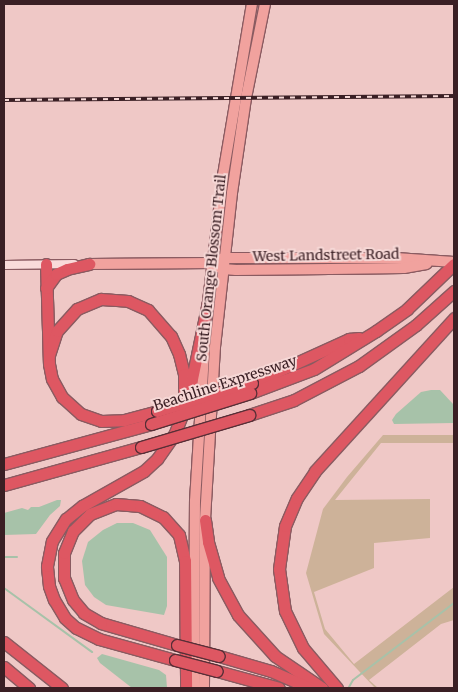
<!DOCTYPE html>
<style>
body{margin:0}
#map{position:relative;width:458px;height:692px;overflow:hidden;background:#efc8c6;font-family:Merriweather,serif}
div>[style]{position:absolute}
.green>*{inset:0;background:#cdb299}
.water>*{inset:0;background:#a7c2a9}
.stream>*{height:2px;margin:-1px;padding:0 1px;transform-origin:1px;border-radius:1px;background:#a7c2a9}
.roads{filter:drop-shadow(1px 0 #8a5b61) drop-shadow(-1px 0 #8a5b61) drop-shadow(0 1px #8a5b61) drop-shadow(0 -1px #8a5b61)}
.tertiary>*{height:8px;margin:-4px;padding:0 4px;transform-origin:4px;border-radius:4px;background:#f9dbda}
.primary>*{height:10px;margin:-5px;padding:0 5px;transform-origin:5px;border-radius:5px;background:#f1a29e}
.motorway>*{height:11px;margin:-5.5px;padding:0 5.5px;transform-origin:5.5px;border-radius:5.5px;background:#de5762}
.rail>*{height:4px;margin-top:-2px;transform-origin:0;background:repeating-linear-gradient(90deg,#f6d8d6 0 5.5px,#3a1f24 0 11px);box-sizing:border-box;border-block:1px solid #3a1f24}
.bridges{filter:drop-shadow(1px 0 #582f37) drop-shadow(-1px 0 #582f37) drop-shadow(0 1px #582f37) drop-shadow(0 -1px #582f37)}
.motorway-bridge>*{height:11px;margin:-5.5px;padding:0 5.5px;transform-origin:5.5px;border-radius:5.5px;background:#de5762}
span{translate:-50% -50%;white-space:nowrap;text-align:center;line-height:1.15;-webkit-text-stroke:4px #f6d8d6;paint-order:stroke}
.street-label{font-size:14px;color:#3a1f24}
.frame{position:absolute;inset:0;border:5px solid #3a1f24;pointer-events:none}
</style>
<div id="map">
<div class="green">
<i style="clip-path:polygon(383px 435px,454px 435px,454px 443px,381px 443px,335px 500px,430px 499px,430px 538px,374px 543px,374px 568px,314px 592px,325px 629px,354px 664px,454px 587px,454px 620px,441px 624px,369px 680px,378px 688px,375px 688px,324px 634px,306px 573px,323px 509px,347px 477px)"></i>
</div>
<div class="water">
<i style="clip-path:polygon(431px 390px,440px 390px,454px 405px,454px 423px,394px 424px,392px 420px,396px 414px,421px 392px)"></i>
<i style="clip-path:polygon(57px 500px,61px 500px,60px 506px,50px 515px,36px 534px,4px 535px,4px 513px,22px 508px,28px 510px,31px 507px,39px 507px)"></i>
<i style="clip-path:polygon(117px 523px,133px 523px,150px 530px,167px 557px,167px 606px,164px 615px,106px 605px,94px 597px,85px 585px,82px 561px,88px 542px,103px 530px)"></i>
<i style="clip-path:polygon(102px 654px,159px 670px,166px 675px,167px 688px,132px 688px,100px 663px,97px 658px)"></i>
</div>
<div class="stream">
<i style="left:4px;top:557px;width:13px"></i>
<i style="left:4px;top:588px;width:109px;rotate:36deg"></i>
<i style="left:349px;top:687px;width:8px;rotate:-60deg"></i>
<i style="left:353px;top:680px;width:127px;rotate:-37.3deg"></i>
</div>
<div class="roads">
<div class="tertiary">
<i style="left:4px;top:265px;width:70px;rotate:-0.8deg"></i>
</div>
<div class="primary">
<i style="left:89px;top:264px;width:123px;rotate:-0.5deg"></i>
<i style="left:212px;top:263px;width:13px;rotate:-23deg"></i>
<i style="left:224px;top:258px;width:172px"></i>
<i style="left:396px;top:258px;width:58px;rotate:3.9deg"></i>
<i style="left:218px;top:267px;width:5px;rotate:22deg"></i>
<i style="left:223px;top:269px;width:13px;rotate:4deg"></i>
<i style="left:236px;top:270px;width:94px;rotate:-0.6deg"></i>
<i style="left:330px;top:269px;width:74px;rotate:-0.8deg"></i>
<i style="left:404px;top:268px;width:23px;rotate:-10deg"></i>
<i style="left:207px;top:310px;width:136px;rotate:-83.2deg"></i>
<i style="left:223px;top:175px;width:173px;rotate:-80.4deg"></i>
<i style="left:194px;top:688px;width:187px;rotate:-89.7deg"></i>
<i style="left:195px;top:501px;width:164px;rotate:-86.5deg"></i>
<i style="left:204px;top:688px;width:168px;rotate:-89.7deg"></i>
<i style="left:205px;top:520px;width:173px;rotate:-86.7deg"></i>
<i style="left:215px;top:347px;width:155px;rotate:-83.7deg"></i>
<i style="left:232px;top:193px;width:96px;rotate:-81.6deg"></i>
<i style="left:246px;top:98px;width:96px;rotate:-78.6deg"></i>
</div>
<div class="motorway">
<i style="left:46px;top:264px;width:100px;rotate:88.3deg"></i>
<i style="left:49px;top:364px;width:15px;rotate:79deg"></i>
<i style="left:52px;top:379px;width:21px;rotate:61deg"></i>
<i style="left:62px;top:397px;width:25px;rotate:42deg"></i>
<i style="left:81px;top:414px;width:21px;rotate:19deg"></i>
<i style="left:101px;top:421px;width:23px;rotate:-2deg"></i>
<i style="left:124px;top:420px;width:34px;rotate:-15deg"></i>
<i style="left:46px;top:288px;width:17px;rotate:-54deg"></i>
<i style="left:56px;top:274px;width:12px;rotate:-24deg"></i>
<i style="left:67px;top:269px;width:23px;rotate:-13deg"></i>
<i style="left:49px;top:355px;width:25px;rotate:-72deg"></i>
<i style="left:57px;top:331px;width:30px;rotate:-48deg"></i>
<i style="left:77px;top:309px;width:26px;rotate:-23deg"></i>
<i style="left:101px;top:299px;width:27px;rotate:4deg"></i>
<i style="left:128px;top:301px;width:22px;rotate:24deg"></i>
<i style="left:148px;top:310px;width:35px;rotate:49deg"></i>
<i style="left:171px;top:336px;width:20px;rotate:66deg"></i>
<i style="left:179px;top:354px;width:21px;rotate:76deg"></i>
<i style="left:184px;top:374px;width:20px;rotate:90deg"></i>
<i style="left:252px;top:383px;width:107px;rotate:-24.4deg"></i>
<i style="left:349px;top:339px;width:10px;rotate:-6deg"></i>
<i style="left:250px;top:393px;width:68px;rotate:-20.6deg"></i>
<i style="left:314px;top:369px;width:73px;rotate:-31.5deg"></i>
<i style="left:376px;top:331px;width:38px;rotate:-35deg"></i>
<i style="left:407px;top:309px;width:65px;rotate:-43.8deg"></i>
<i style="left:249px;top:415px;width:47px;rotate:-18.4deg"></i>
<i style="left:294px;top:400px;width:73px;rotate:-27.6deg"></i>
<i style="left:359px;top:366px;width:70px;rotate:-35.7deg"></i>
<i style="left:416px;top:325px;width:51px;rotate:-41.8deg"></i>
<i style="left:4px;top:464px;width:152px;rotate:-15.2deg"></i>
<i style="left:4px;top:485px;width:142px;rotate:-15.5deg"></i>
<i style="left:205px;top:520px;width:22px;rotate:82deg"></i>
<i style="left:208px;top:542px;width:37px;rotate:74deg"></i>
<i style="left:218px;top:578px;width:42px;rotate:61.6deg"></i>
<i style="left:238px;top:615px;width:55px;rotate:47.9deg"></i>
<i style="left:275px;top:656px;width:57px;rotate:34.2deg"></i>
<i style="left:4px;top:642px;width:74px;rotate:38.4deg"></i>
<i style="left:177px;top:645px;width:79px;rotate:-163.9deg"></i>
<i style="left:101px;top:623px;width:20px;rotate:-150deg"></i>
<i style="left:84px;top:613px;width:17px;rotate:-130deg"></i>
<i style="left:73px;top:600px;width:24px;rotate:-112deg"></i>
<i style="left:64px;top:578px;width:25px;rotate:-90deg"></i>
<i style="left:64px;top:553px;width:24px;rotate:-68deg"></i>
<i style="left:73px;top:531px;width:24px;rotate:-45deg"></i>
<i style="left:90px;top:514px;width:28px;rotate:-21deg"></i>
<i style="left:116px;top:504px;width:24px;rotate:5deg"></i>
<i style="left:140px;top:506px;width:25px;rotate:26deg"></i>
<i style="left:163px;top:517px;width:24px;rotate:48deg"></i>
<i style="left:179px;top:535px;width:27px;rotate:77deg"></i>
<i style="left:185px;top:561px;width:127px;rotate:89.5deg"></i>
<i style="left:219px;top:656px;width:54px;rotate:16.1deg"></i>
<i style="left:271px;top:671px;width:43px;rotate:23.6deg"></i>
<i style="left:175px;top:660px;width:79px;rotate:-164.6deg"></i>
<i style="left:99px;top:639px;width:25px;rotate:-154deg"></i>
<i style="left:76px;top:628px;width:15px;rotate:-138deg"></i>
<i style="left:65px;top:618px;width:21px;rotate:-121deg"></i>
<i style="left:54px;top:600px;width:15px;rotate:-110deg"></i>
<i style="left:49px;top:586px;width:20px;rotate:-96deg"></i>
<i style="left:47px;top:566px;width:25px;rotate:-79deg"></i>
<i style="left:52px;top:541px;width:26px;rotate:-58deg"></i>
<i style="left:66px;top:519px;width:21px;rotate:-39deg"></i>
<i style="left:82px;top:506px;width:71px;rotate:-29.4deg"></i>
<i style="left:144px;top:471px;width:18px;rotate:-43deg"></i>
<i style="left:157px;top:459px;width:29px;rotate:-55deg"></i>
<i style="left:174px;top:435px;width:35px;rotate:-68deg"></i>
<i style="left:187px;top:403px;width:103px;rotate:-78.3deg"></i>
<i style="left:4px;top:667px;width:33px;rotate:40deg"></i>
<i style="left:217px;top:671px;width:64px;rotate:15.3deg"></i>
<i style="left:337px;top:688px;width:52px;rotate:-130.4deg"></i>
<i style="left:303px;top:648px;width:41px;rotate:-115.9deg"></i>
<i style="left:285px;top:611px;width:42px;rotate:-98.1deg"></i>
<i style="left:279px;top:569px;width:43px;rotate:-82.1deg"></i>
<i style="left:285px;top:526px;width:30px;rotate:-67deg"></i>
<i style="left:297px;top:498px;width:32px;rotate:-56deg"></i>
<i style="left:315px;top:471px;width:207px;rotate:-47.7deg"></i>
</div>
</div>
<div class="rail">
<i style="left:4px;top:100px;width:450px;rotate:-0.5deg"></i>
</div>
<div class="bridges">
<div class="motorway-bridge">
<i style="left:157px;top:411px;width:99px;rotate:-16.4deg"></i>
<i style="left:151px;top:424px;width:104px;rotate:-17.4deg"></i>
<i style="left:141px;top:447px;width:113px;rotate:-16.5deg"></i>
<i style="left:177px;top:645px;width:43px;rotate:14.7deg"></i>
<i style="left:175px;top:660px;width:43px;rotate:14.7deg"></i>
</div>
</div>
<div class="street-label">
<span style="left:326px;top:255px;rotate:-1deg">West Landstreet Road</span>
<span style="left:211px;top:268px;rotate:-84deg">South Orange Blossom Trail</span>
<span style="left:225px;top:383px;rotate:-18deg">Beachline Expressway</span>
</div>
<div class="frame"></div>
</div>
